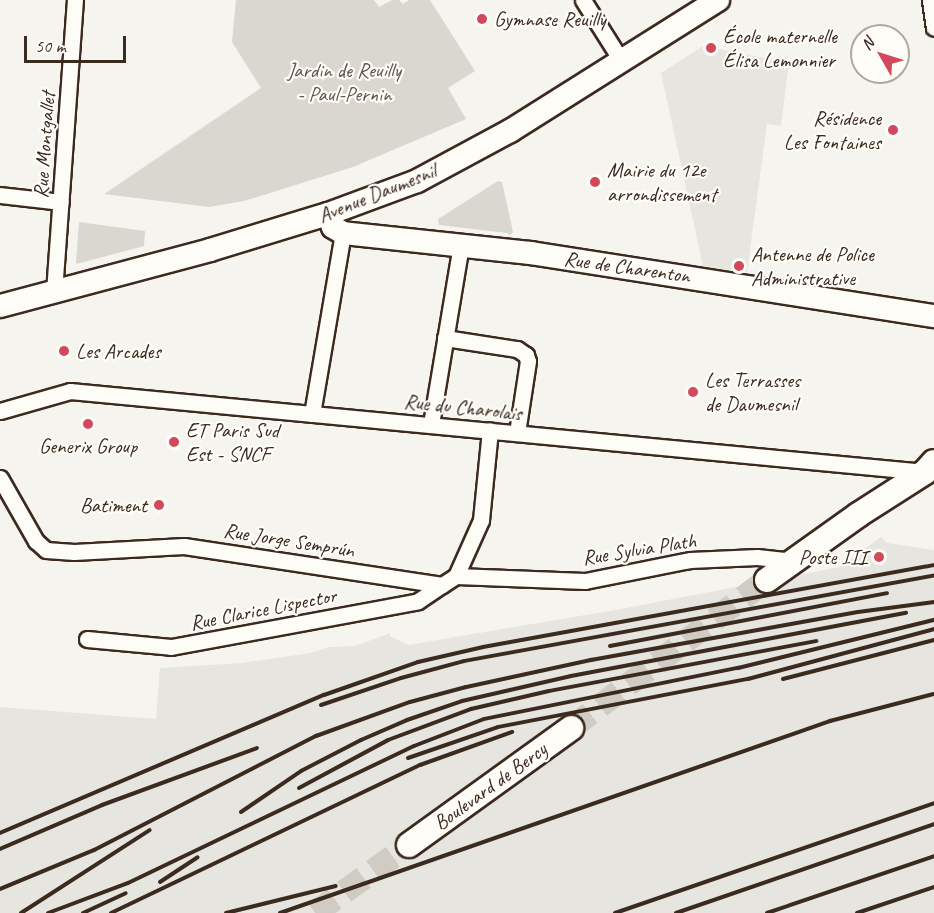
<!DOCTYPE html>
<meta charset="utf-8">
<style>
body{margin:0}
#map{position:relative;width:934px;height:913px;overflow:hidden;background:#f5f4ee;font-family:Caveat,sans-serif}
div>[style]{position:absolute}
.built>*{inset:0;background:#e7e5df}
.green>*{inset:0;background:#dad6d0}
.primary-tunnel>*{height:24px;margin-top:-12px;transform-origin:0;background:repeating-linear-gradient(90deg,#d0ccc4 0 24px,transparent 0 36px)}
.roads{filter:drop-shadow(2px 0 #3b2a1e) drop-shadow(-2px 0 #3b2a1e) drop-shadow(0 2px #3b2a1e) drop-shadow(0 -2px #3b2a1e)}
.street>*{height:15px;margin:-7.5px;padding:0 7.5px;transform-origin:7.5px;border-radius:7.5px;background:#fdfcf7}
.secondary>*{height:22px;margin:-11px;padding:0 11px;transform-origin:11px;border-radius:11px;background:#fdfcf7}
.primary>*{height:24px;margin:-12px;padding:0 12px;transform-origin:12px;border-radius:12px;background:#fdfcf7}
.rail>*{height:4px;margin:-2px;padding:0 2px;transform-origin:2px;border-radius:2px;background:#3b2a1e}
.dots>*{width:16px;height:16px;translate:-50% -50%;box-sizing:border-box;border:3px solid #fdfcf7;border-radius:50%}
span{translate:-50% -50%;white-space:nowrap;text-align:center;line-height:1.15;-webkit-text-stroke:4.5px #fdfcf7;paint-order:stroke}
.poi-label{font-size:21px;color:#3b2a1e}
.left{translate:0 -50%;text-align:left}
.right{translate:-100% -50%;text-align:right}
.park-label{font-size:21px;color:#63554a}
.street-label{font-size:21px;color:#3b2a1e}
.north{position:absolute;left:850px;top:24px;width:60px;height:60px;box-sizing:border-box;background:#fdfcf7;border:2px solid #afa8a0;border-radius:50%;rotate:309deg;font-size:16px;font-weight:700;line-height:24px;text-align:center;color:#3b2a1e}
.north::after{content:'';display:block;margin:auto;width:21px;height:27px;background:#d1495b;clip-path:polygon(50% 0,100% 100%,50% 72%,0 100%)}
.scale{position:absolute;left:24px;top:36px;width:102px;height:27px;box-sizing:border-box;border:3px solid #3b2a1e;border-top:0;padding-left:8px;font-size:18px;line-height:21px;white-space:nowrap;color:#3b2a1e;-webkit-text-stroke:4px #fdfcf7;paint-order:stroke}
</style>
<div id="map">
<div class="built">
<i style="clip-path:polygon(703px 46px,789px 63px,781px 126px,767px 124px,747px 272px,703px 266px,661px 73px)"></i>
<i style="clip-path:polygon(881px 537px,887px 543px,934px 550px,934px 913px,0 913px,0 707px,156px 719px,160px 668px,241px 663px,311px 653px,329px 647px,355px 646px,390px 633px,390px 636px,408px 645px,621px 609px,840px 567px)"></i>
</div>
<div class="green">
<i style="clip-path:polygon(236px 0,374px 0,379px 7px,392px 0,399px 0,403px 4px,409px 0,430px 0,475px 71px,448px 88px,466px 119px,353px 167px,244px 201px,209px 207px,104px 194px,261px 88px,232px 42px)"></i>
<i style="clip-path:polygon(498px 181px,502px 182px,513px 232px,510px 235px,507px 233px,439px 225px,438px 219px)"></i>
<i style="clip-path:polygon(79px 222px,145px 231px,144px 246px,76px 264px)"></i>
</div>
<div class="primary-tunnel">
<i style="left:571px;top:728px;width:246px;rotate:-37.1deg"></i>
<i style="left:315px;top:913px;width:116px;rotate:-35.9deg"></i>
</div>
<div class="roads">
<div class="street">
<i style="left:583px;top:0;width:73px;rotate:57.8deg"></i>
<i style="left:930px;top:0;width:28px;rotate:82deg"></i>
<i style="left:0;top:195px;width:61px;rotate:6.5deg"></i>
<i style="left:54px;top:292px;width:293px;rotate:-85.9deg"></i>
<i style="left:445px;top:338px;width:73px;rotate:8.7deg"></i>
<i style="left:517px;top:349px;width:11px;rotate:34deg"></i>
<i style="left:526px;top:355px;width:6px;rotate:72deg"></i>
<i style="left:528px;top:361px;width:73px;rotate:98.7deg"></i>
<i style="left:0;top:411px;width:73px;rotate:-15.9deg"></i>
<i style="left:70px;top:391px;width:859px;rotate:5.41deg"></i>
<i style="left:312px;top:414px;width:184px;rotate:-80.3deg"></i>
<i style="left:431px;top:424px;width:182px;rotate:-80.5deg"></i>
<i style="left:0;top:478px;width:73px;rotate:60.3deg"></i>
<i style="left:36px;top:541px;width:13px;rotate:42deg"></i>
<i style="left:46px;top:550px;width:28px;rotate:4deg"></i>
<i style="left:74px;top:552px;width:110px;rotate:-3.1deg"></i>
<i style="left:184px;top:546px;width:261px;rotate:8.6deg"></i>
<i style="left:442px;top:585px;width:17px;rotate:-33deg"></i>
<i style="left:456px;top:576px;width:61px;rotate:-65.9deg"></i>
<i style="left:481px;top:520px;width:90px;rotate:-84.3deg"></i>
<i style="left:456px;top:576px;width:129px;rotate:2.2deg"></i>
<i style="left:585px;top:581px;width:107px;rotate:-11.3deg"></i>
<i style="left:690px;top:560px;width:67px;rotate:-2.6deg"></i>
<i style="left:757px;top:557px;width:37px;rotate:6deg"></i>
<i style="left:87px;top:639px;width:84px;rotate:5.4deg"></i>
<i style="left:171px;top:647px;width:251px;rotate:-10.5deg"></i>
<i style="left:418px;top:601px;width:29px;rotate:-34deg"></i>
</div>
<div class="secondary">
<i style="left:328px;top:214px;width:14px;rotate:69deg"></i>
<i style="left:333px;top:227px;width:12px;rotate:31deg"></i>
<i style="left:343px;top:233px;width:189px;rotate:6.1deg"></i>
<i style="left:531px;top:253px;width:408px;rotate:8.9deg"></i>
<i style="left:0;top:306px;width:217px;rotate:-14.9deg"></i>
<i style="left:210px;top:250px;width:123px;rotate:-17deg"></i>
<i style="left:328px;top:214px;width:95px;rotate:-20.3deg"></i>
<i style="left:417px;top:181px;width:106px;rotate:-28.3deg"></i>
<i style="left:510px;top:131px;width:246px;rotate:-32.2deg"></i>
</div>
<div class="primary">
<i style="left:767px;top:580px;width:112px;rotate:-35.5deg"></i>
<i style="left:858px;top:515px;width:80px;rotate:-32.7deg"></i>
<i style="left:925px;top:472px;width:13px;rotate:-48deg"></i>
<i style="left:409px;top:845px;width:200px;rotate:-35.8deg"></i>
</div>
</div>
<div class="rail">
<i style="left:610px;top:646px;width:282px;rotate:-10.8deg"></i>
<i style="left:783px;top:679px;width:156px;rotate:-14.5deg"></i>
<i style="left:321px;top:705px;width:84px;rotate:-18.6deg"></i>
<i style="left:401px;top:678px;width:65px;rotate:-15.1deg"></i>
<i style="left:464px;top:661px;width:478px;rotate:-10.3deg"></i>
<i style="left:408px;top:758px;width:95px;rotate:-19deg"></i>
<i style="left:498px;top:727px;width:255px;rotate:-10.9deg"></i>
<i style="left:748px;top:679px;width:193px;rotate:-15deg"></i>
<i style="left:299px;top:788px;width:101px;rotate:-28.3deg"></i>
<i style="left:388px;top:740px;width:89px;rotate:-20.5deg"></i>
<i style="left:471px;top:709px;width:80px;rotate:-13deg"></i>
<i style="left:549px;top:691px;width:272px;rotate:-10.6deg"></i>
<i style="left:241px;top:812px;width:73px;rotate:-34.3deg"></i>
<i style="left:301px;top:771px;width:68px;rotate:-27.3deg"></i>
<i style="left:361px;top:740px;width:50px;rotate:-23.5deg"></i>
<i style="left:407px;top:720px;width:58px;rotate:-19.1deg"></i>
<i style="left:462px;top:701px;width:112px;rotate:-12.9deg"></i>
<i style="left:571px;top:676px;width:341px;rotate:-10.7deg"></i>
<i style="left:0;top:833px;width:352px;rotate:-23.1deg"></i>
<i style="left:324px;top:695px;width:100px;rotate:-19.3deg"></i>
<i style="left:418px;top:662px;width:67px;rotate:-13deg"></i>
<i style="left:483px;top:647px;width:458px;rotate:-10.3deg"></i>
<i style="left:0;top:849px;width:111px;rotate:-23.3deg"></i>
<i style="left:102px;top:805px;width:165px;rotate:-20.2deg"></i>
<i style="left:160px;top:882px;width:45px;rotate:-33.3deg"></i>
<i style="left:0;top:889px;width:102px;rotate:-22.5deg"></i>
<i style="left:94px;top:850px;width:250px;rotate:-27.2deg"></i>
<i style="left:316px;top:736px;width:100px;rotate:-19.9deg"></i>
<i style="left:410px;top:702px;width:58px;rotate:-15deg"></i>
<i style="left:466px;top:687px;width:128px;rotate:-12.2deg"></i>
<i style="left:591px;top:660px;width:271px;rotate:-10.2deg"></i>
<i style="left:858px;top:612px;width:77px;rotate:-7.5deg"></i>
<i style="left:21px;top:913px;width:153px;rotate:-32.8deg"></i>
<i style="left:48px;top:913px;width:85px;rotate:-20.6deg"></i>
<i style="left:128px;top:883px;width:317px;rotate:-25.6deg"></i>
<i style="left:414px;top:746px;width:75px;rotate:-21.1deg"></i>
<i style="left:484px;top:719px;width:259px;rotate:-11.4deg"></i>
<i style="left:738px;top:668px;width:202px;rotate:-13.8deg"></i>
<i style="left:83px;top:913px;width:47px;rotate:-24.9deg"></i>
<i style="left:111px;top:913px;width:343px;rotate:-25.6deg"></i>
<i style="left:420px;top:765px;width:98px;rotate:-19.7deg"></i>
<i style="left:226px;top:913px;width:113px;rotate:-13.8deg"></i>
<i style="left:280px;top:913px;width:583px;rotate:-19.24deg"></i>
<i style="left:830px;top:721px;width:107px;rotate:-14.6deg"></i>
<i style="left:615px;top:913px;width:337px;rotate:-19deg"></i>
<i style="left:676px;top:913px;width:273px;rotate:-19deg"></i>
<i style="left:767px;top:913px;width:176px;rotate:-18.8deg"></i>
<i style="left:857px;top:913px;width:81px;rotate:-18.7deg"></i>
</div>
<div class="dots">
<i style="left:482px;top:19px;background:#d1495b"></i>
<i style="left:711px;top:48px;background:#d1495b"></i>
<i style="left:893px;top:130px;background:#d1495b"></i>
<i style="left:595px;top:182px;background:#d1495b"></i>
<i style="left:739px;top:266px;background:#d1495b"></i>
<i style="left:64px;top:351px;background:#d1495b"></i>
<i style="left:693px;top:392px;background:#d1495b"></i>
<i style="left:88px;top:424px;background:#d1495b"></i>
<i style="left:174px;top:442px;background:#d1495b"></i>
<i style="left:159px;top:505px;background:#d1495b"></i>
<i style="left:879px;top:557px;background:#d1495b"></i>
</div>
<div class="poi-label">
<span class="left" style="left:494px;top:19px">Gymnase Reuilly</span>
<span class="left" style="left:723px;top:48px">École maternelle<br>Élisa Lemonnier</span>
<span class="right" style="left:881px;top:130px">Résidence<br>Les Fontaines</span>
<span class="left" style="left:607px;top:182px">Mairie du 12e<br>arrondissement</span>
<span class="left" style="left:751px;top:266px">Antenne de Police<br>Administrative</span>
<span class="left" style="left:76px;top:351px">Les Arcades</span>
<span class="left" style="left:705px;top:392px">Les Terrasses<br>de Daumesnil</span>
<span class="left" style="left:186px;top:442px">ET Paris Sud<br>Est - SNCF</span>
<span style="left:88px;top:446px">Generix Group</span>
<span class="right" style="left:147px;top:505px">Batiment</span>
<span class="right" style="left:867px;top:557px">Poste III</span>
</div>
<div class="park-label">
<span style="left:344px;top:82px">Jardin de Reuilly<br>- Paul-Pernin</span>
</div>
<div class="street-label">
<span style="left:44px;top:145px;rotate:-86deg">Rue Montgallet</span>
<span style="left:377px;top:193px;rotate:-22deg">Avenue Daumesnil</span>
<span style="left:627px;top:267px;rotate:8deg">Rue de Charenton</span>
<span style="left:463px;top:407px;rotate:6deg">Rue du Charolais</span>
<span style="left:289px;top:540px;rotate:9deg">Rue Jorge Semprún</span>
<span style="left:639px;top:549px;rotate:-9deg">Rue Sylvia Plath</span>
<span style="left:263px;top:609px;rotate:-11deg">Rue Clarice Lispector</span>
<span style="left:490px;top:786px;rotate:-36deg">Boulevard de Bercy</span>
</div>
<div class="north">N</div>
<div class="scale">50 m</div>
</div>
